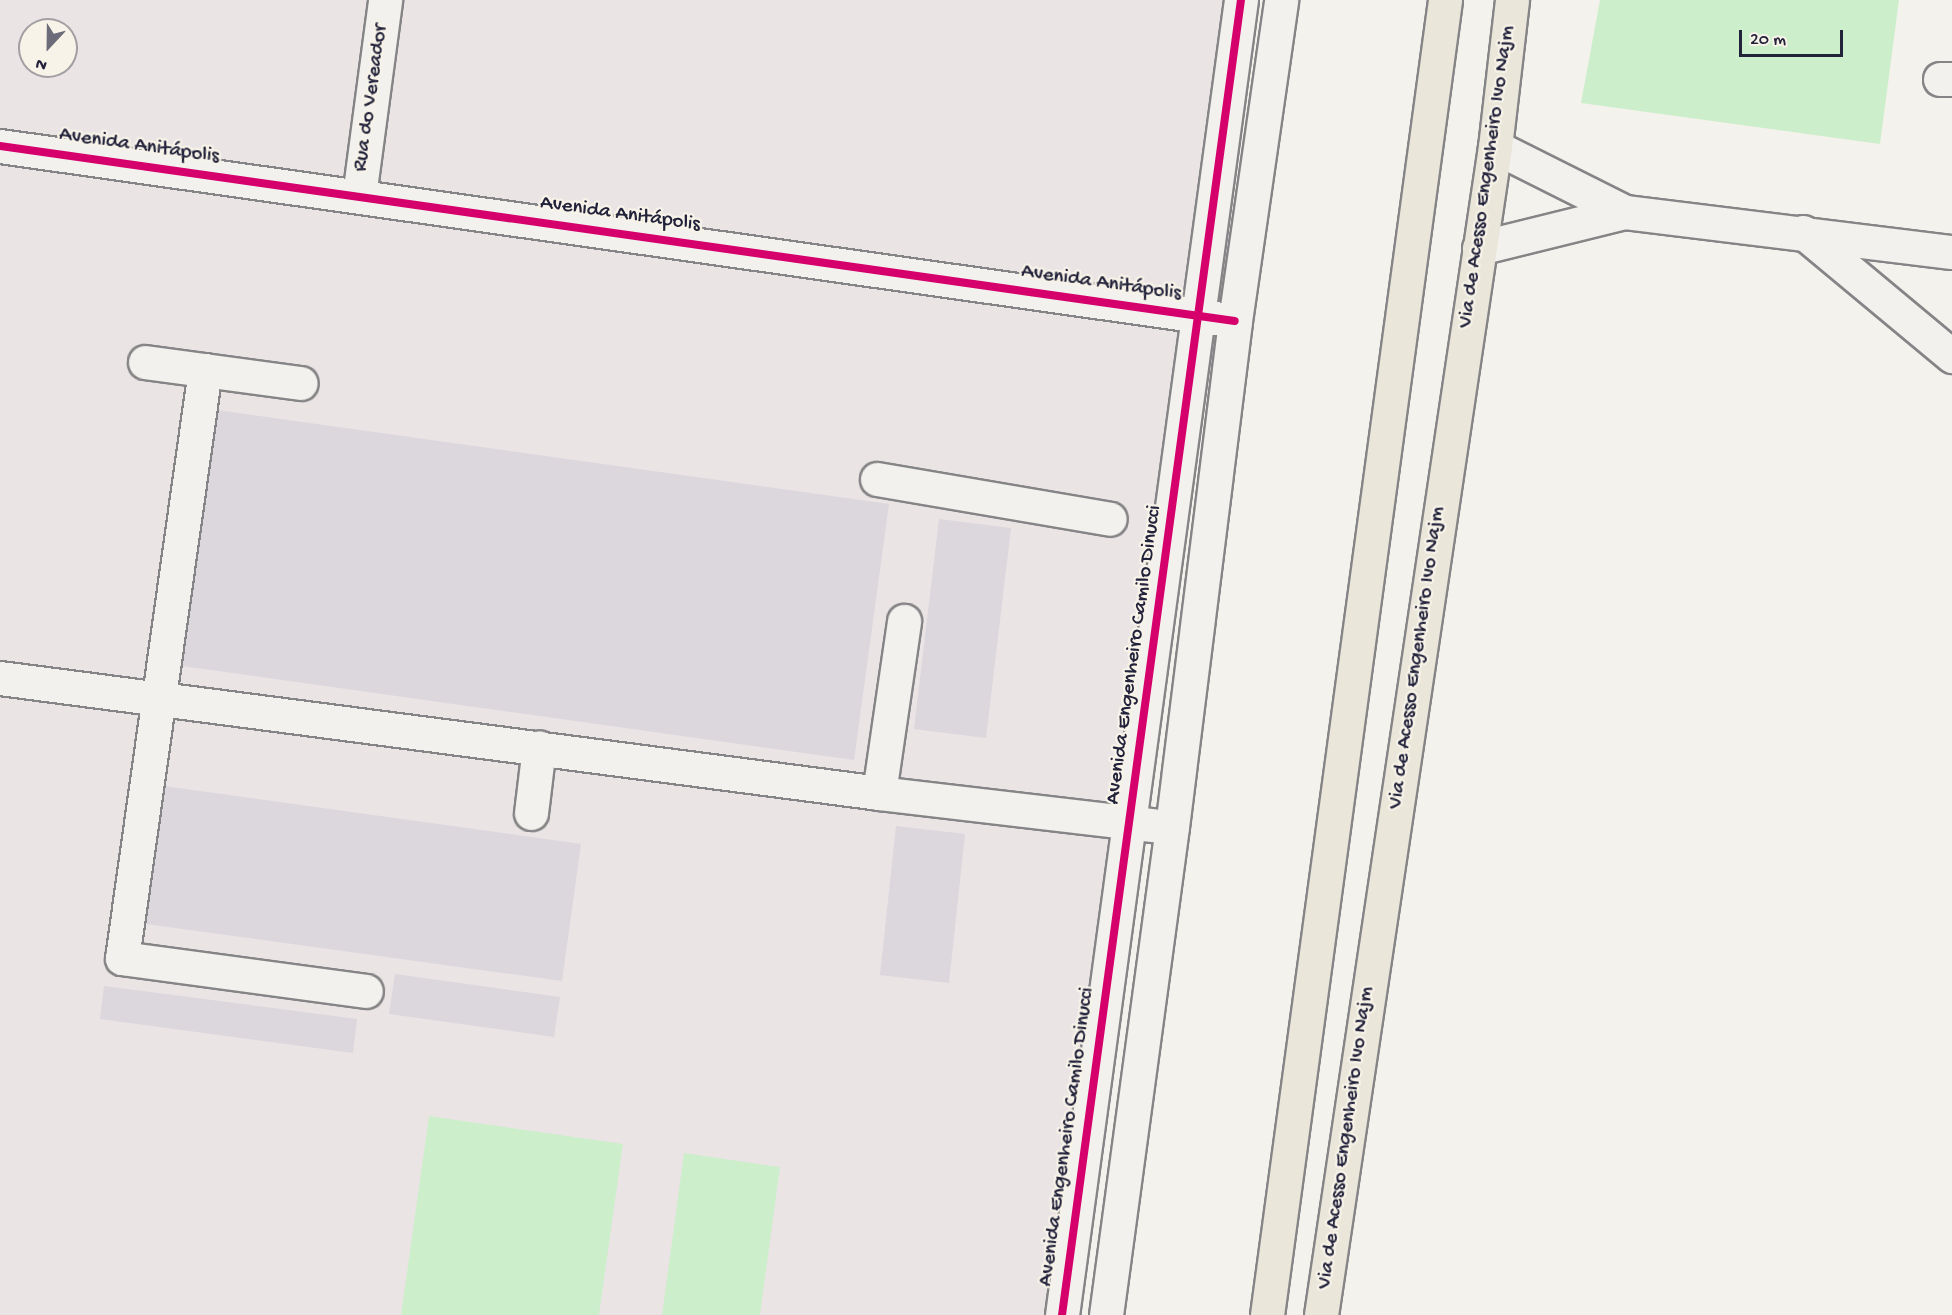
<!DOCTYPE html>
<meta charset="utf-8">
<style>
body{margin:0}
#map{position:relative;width:1952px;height:1315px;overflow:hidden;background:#f4f2ec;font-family:"Gochi Hand",sans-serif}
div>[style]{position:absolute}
.built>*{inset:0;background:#eae4e5}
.green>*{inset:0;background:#cdeecb}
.building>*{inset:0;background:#dcd6dd}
.roads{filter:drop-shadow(2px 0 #858486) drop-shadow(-2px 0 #858486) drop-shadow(0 2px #858486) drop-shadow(0 -2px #858486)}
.minor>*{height:33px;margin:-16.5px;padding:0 16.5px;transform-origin:16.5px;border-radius:16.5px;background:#f2f1ed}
.major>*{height:33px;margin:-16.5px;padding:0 16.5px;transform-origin:16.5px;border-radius:16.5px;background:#eae6da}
.cycleway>*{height:8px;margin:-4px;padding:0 4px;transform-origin:4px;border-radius:4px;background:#d6006c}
span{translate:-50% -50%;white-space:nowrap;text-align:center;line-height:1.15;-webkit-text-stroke:4.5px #f7f3e8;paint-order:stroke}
.street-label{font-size:21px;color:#22223b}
.north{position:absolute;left:18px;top:18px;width:60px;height:60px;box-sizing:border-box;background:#f7f3e8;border:2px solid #a29fa3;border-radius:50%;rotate:202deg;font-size:16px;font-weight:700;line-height:24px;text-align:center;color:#22223b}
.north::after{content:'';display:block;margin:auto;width:21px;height:27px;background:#6c6b79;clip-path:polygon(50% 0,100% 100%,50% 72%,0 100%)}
.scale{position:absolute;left:1739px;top:30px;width:104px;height:27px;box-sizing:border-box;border:3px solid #22223b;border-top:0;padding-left:8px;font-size:18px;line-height:21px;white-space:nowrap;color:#22223b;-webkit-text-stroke:4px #f7f3e8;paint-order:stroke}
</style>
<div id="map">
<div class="built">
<i style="clip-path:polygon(evenodd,0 0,1224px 0,1051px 1315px,0 1315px,0 0,30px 30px,66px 30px,66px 66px,30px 66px,30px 30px)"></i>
</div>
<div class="green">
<i style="clip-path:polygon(1600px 0,1899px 0,1880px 144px,1581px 103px)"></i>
<i style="clip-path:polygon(429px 1116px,623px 1144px,599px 1315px,401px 1315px)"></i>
<i style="clip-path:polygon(684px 1153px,780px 1167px,760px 1315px,662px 1315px)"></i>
</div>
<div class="building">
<i style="clip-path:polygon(217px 410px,889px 504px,854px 760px,182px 666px)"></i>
<i style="clip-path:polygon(939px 519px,1011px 528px,986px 738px,914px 729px)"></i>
<i style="clip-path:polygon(164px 786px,581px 844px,562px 981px,146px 924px)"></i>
<i style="clip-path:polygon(896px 826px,965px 834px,949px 983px,880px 975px)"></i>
<i style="clip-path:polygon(395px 974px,560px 997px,554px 1037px,389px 1014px)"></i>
<i style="clip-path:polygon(104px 986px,357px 1019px,353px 1053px,100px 1019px)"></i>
</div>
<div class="roads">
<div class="minor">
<i style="left:1940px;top:79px;width:12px"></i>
<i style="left:0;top:146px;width:1234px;rotate:8.06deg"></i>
<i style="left:359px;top:196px;width:198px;rotate:-82.4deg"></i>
<i style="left:1625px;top:212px;width:329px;rotate:7deg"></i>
<i style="left:1803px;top:232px;width:194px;rotate:39.8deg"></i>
<i style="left:1479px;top:248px;width:150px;rotate:-13.9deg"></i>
<i style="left:1625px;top:212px;width:145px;rotate:-153.4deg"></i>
<i style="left:145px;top:362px;width:157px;rotate:7.7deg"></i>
<i style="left:205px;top:370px;width:594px;rotate:98.03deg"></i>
<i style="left:122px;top:958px;width:246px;rotate:7.7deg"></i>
<i style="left:877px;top:479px;width:236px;rotate:9.7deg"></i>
<i style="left:0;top:678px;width:886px;rotate:7.45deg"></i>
<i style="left:879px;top:793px;width:276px;rotate:6.7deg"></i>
<i style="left:879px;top:793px;width:174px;rotate:-81.7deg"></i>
<i style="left:531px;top:813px;width:66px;rotate:-83.1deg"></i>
<i style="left:1062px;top:1315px;width:1327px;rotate:-82.25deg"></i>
<i style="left:1106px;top:1315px;width:492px;rotate:-82.3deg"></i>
<i style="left:1172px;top:827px;width:510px;rotate:-82.9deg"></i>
<i style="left:1235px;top:321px;width:324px;rotate:-81.8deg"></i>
</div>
<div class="major">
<i style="left:1267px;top:1315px;width:1327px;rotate:-82.29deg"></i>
<i style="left:1321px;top:1315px;width:1181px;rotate:-81.53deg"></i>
<i style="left:1495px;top:147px;width:148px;rotate:-83.4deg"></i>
</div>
</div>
<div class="cycleway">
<i style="left:0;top:146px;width:1247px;rotate:8.07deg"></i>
<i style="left:1062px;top:1315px;width:1327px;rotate:-82.25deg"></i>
</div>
<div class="street-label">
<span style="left:372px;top:98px;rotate:-82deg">Rua do Vereador</span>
<span style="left:139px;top:147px;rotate:8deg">Avenida Anitápolis</span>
<span style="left:1488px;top:177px;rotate:-82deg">Via de Acesso Engenheiro Ivo Najm</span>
<span style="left:620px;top:215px;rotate:8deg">Avenida Anitápolis</span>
<span style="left:1101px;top:284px;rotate:8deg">Avenida Anitápolis</span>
<span style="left:1135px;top:655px;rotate:-82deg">Avenida Engenheiro Camilo Dinucci</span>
<span style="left:1418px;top:658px;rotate:-82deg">Via de Acesso Engenheiro Ivo Najm</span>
<span style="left:1068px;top:1137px;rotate:-82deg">Avenida Engenheiro Camilo Dinucci</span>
<span style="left:1347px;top:1138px;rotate:-82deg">Via de Acesso Engenheiro Ivo Najm</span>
</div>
<div class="north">N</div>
<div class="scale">20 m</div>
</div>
